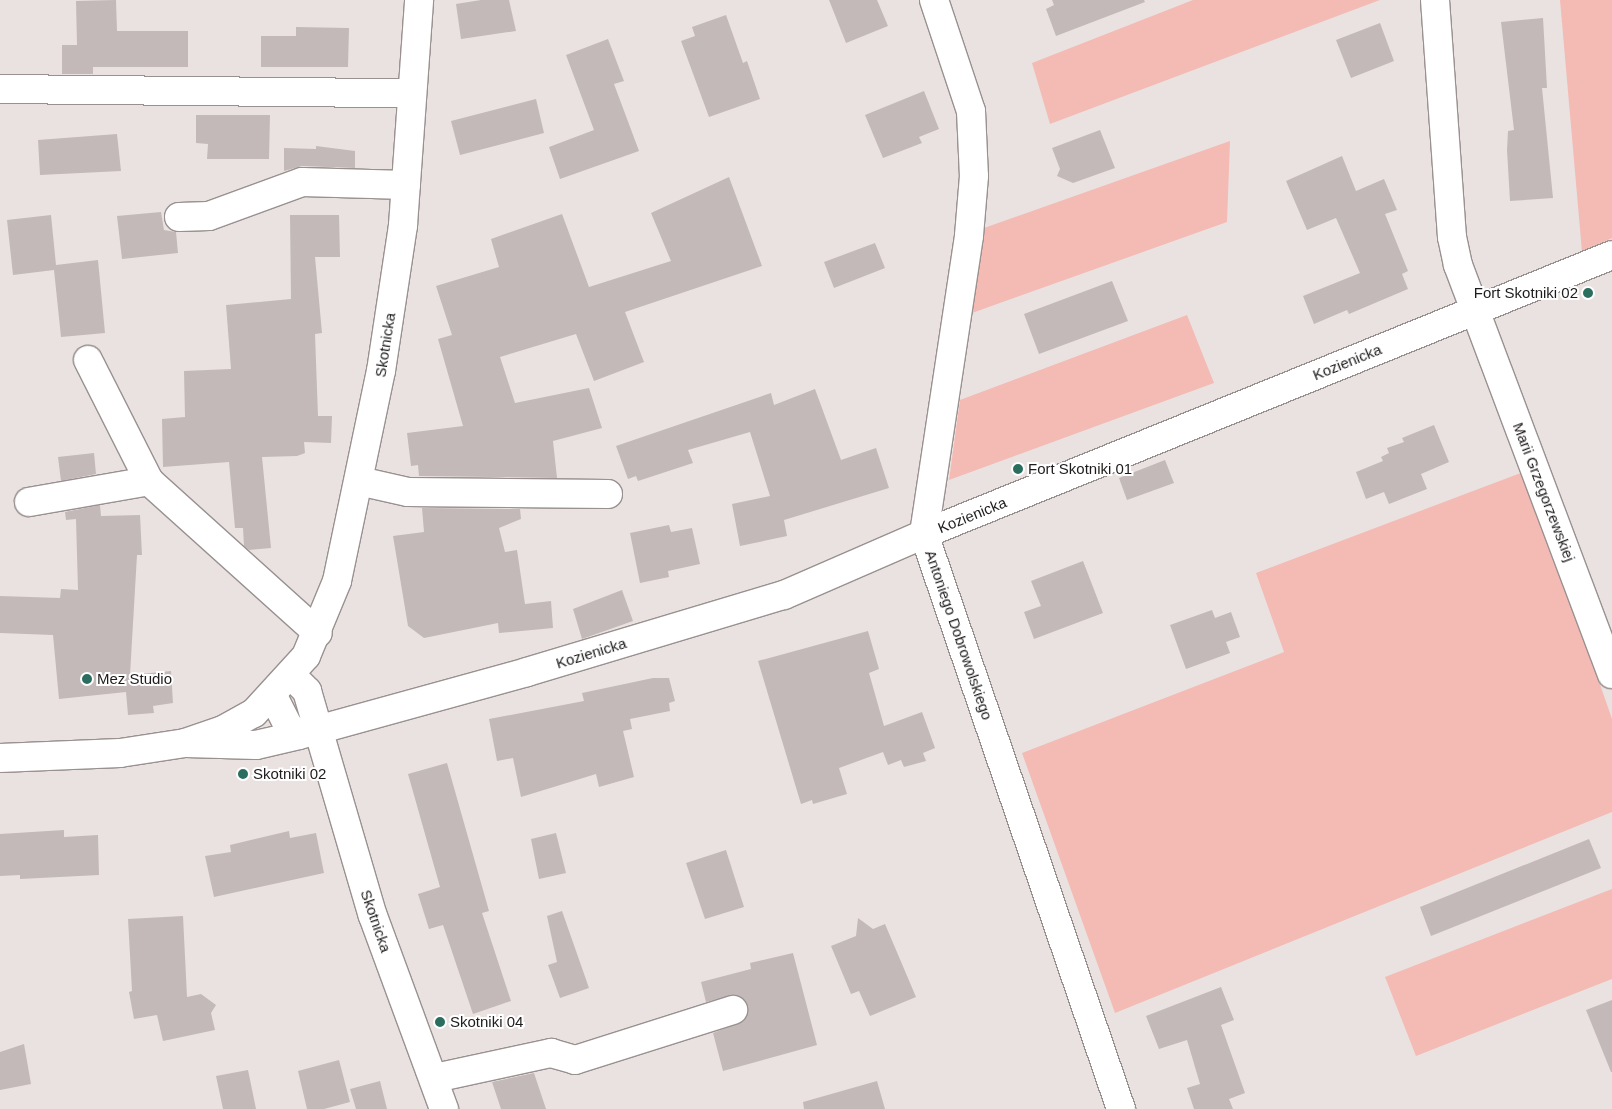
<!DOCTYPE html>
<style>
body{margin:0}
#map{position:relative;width:1612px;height:1109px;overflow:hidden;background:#eae2e1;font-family:Helvetica,sans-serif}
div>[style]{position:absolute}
.green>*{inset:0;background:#f3bbb4}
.building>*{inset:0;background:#c2b9b8}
.roads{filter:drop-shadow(1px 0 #999190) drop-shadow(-1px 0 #999190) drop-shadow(0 1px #999190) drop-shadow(0 -1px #999190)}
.minor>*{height:28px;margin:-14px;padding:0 14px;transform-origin:14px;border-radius:14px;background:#fff}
.major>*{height:28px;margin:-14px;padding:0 14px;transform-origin:14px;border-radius:14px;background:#fff}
.dots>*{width:14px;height:14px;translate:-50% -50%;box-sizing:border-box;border:2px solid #fff;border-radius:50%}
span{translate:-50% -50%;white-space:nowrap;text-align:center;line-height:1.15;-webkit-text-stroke:4px #fff;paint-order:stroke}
.poi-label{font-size:15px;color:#1e1b1b}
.right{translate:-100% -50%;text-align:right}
.left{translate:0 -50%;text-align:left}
.street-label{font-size:15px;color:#1e1b1b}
</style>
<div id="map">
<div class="green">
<i style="clip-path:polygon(1193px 0,1380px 0,1050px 124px,1032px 63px)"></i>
<i style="clip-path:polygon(1560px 0,1612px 0,1612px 238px,1582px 252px)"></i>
<i style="clip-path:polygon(1230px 141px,1227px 222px,972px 313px,981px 229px)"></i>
<i style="clip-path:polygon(1187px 315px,1214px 383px,949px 480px,960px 400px)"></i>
<i style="clip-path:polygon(1526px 471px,1612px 719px,1612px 812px,1115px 1013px,1022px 753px,1284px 652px,1256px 573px)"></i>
<i style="clip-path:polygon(1612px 889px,1612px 979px,1416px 1056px,1385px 977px)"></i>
</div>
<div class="building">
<i style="clip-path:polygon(116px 0,117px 31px,188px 31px,188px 67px,93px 67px,93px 74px,62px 74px,62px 45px,77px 45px,76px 1px)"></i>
<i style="clip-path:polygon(481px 0,509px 0,516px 31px,461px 39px,456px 4px)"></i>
<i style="clip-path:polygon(829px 0,877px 0,888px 26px,846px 43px)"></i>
<i style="clip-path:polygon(1052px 0,1144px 0,1145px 2px,1056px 36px,1046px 9px,1054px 5px)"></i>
<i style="clip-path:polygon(726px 15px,743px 63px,747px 61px,760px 99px,709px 117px,681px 41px,695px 36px,692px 27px)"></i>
<i style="clip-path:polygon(1543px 18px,1547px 88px,1542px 88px,1553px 198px,1510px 201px,1507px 150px,1508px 131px,1514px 130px,1501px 22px)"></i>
<i style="clip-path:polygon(1380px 23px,1394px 61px,1351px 78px,1336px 40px)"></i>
<i style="clip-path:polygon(296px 27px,349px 28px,348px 67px,261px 67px,261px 36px,296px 36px)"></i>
<i style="clip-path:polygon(608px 39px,624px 81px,614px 84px,639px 151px,560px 179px,549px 147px,594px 130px,566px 55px)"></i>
<i style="clip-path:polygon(924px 91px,939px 129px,919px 137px,922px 143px,883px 158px,865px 115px)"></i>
<i style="clip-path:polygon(536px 99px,544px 133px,460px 155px,451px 121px)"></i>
<i style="clip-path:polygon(196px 115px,270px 115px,269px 159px,207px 159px,208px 144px,196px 143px)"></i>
<i style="clip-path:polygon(1100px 130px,1115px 168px,1073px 183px,1057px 176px,1060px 169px,1052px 148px)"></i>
<i style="clip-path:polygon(117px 134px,121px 171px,40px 175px,38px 140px)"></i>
<i style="clip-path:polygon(316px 146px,355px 151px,355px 168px,302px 166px,284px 171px,284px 148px,316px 149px)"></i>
<i style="clip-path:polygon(1342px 156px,1356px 191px,1384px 179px,1397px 210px,1385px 214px,1408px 271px,1402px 274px,1408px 289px,1349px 314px,1347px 310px,1314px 324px,1303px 296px,1360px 273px,1336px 218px,1307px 230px,1286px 181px)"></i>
<i style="clip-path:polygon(729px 177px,762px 266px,625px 312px,644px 362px,594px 381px,576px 334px,500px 357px,515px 403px,589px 388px,602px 428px,553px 441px,557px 478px,419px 476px,418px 465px,411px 466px,407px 433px,463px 426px,438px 339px,452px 335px,436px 286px,499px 267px,491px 239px,562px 214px,589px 287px,671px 261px,651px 213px)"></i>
<i style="clip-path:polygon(161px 212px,164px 230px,176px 232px,178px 253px,122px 259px,117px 216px)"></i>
<i style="clip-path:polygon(51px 215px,56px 265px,98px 260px,105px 333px,61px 337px,54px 270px,13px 275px,7px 220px)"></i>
<i style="clip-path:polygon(290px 215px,339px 215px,340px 257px,315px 257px,322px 333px,315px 334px,318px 416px,332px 416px,331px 443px,304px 442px,305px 453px,297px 456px,262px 457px,271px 548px,249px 550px,244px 546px,243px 528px,235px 528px,229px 462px,163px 467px,162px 419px,185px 417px,184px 371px,231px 369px,226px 305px,291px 299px)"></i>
<i style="clip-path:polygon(875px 243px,885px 268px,834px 288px,824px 262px)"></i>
<i style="clip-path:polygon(1112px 281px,1128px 321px,1039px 354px,1024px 314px)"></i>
<i style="clip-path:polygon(815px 389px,841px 460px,876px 448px,889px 488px,784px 520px,787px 536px,740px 546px,732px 504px,770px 496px,750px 432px,688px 450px,693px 463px,638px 481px,636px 476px,628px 479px,616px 446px,771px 393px,774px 405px)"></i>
<i style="clip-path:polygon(1434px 425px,1449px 462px,1421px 474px,1427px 489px,1389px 504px,1384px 492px,1366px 499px,1356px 472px,1383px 461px,1381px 457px,1389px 453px,1387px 448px,1404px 442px,1402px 438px)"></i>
<i style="clip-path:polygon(94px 453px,96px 474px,61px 481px,58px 457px)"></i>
<i style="clip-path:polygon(1165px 460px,1174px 483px,1127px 500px,1119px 478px)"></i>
<i style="clip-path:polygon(100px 505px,101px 516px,140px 515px,142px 555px,137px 555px,130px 675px,171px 671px,173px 703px,153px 706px,154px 713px,128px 715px,126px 692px,59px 699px,53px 635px,0 633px,0 596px,60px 598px,61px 589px,78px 590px,76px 519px,66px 520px,65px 512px)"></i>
<i style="clip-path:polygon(422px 508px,520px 509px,521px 519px,499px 528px,505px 552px,517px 550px,525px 604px,551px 601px,553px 628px,499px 633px,498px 623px,424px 638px,408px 626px,393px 536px,424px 532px)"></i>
<i style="clip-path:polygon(669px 525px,671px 532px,692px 528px,700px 564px,668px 571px,669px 577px,640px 583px,630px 533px)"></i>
<i style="clip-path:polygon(1083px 561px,1103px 613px,1034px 639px,1024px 612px,1041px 606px,1031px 581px)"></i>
<i style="clip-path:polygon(622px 590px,633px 621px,582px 639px,573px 609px)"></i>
<i style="clip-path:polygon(1212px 610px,1215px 618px,1231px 612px,1240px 637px,1226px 642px,1230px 653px,1186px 669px,1170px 625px)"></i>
<i style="clip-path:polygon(868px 631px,879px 669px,869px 673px,884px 726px,922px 712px,935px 748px,923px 753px,926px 761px,904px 767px,901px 760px,888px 765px,883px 752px,839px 768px,847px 794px,813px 804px,812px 800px,801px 804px,758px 661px)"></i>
<i style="clip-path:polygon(653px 678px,669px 678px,675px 701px,669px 703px,670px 711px,630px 719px,632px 729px,623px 731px,634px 777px,599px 787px,596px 774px,521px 797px,513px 758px,497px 761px,489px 719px,584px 701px,582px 693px)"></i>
<i style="clip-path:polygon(447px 763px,489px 911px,482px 913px,511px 1001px,473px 1014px,443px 925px,429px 929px,418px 894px,440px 887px,408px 774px)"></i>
<i style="clip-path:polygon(64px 830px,64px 837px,98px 835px,99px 875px,20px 879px,20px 875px,0 876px,0 834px)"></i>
<i style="clip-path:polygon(289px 831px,290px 838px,316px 833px,324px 873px,214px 897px,205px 856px,231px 852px,230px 845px)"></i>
<i style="clip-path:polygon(556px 833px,566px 873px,539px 879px,531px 839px)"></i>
<i style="clip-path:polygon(1589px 839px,1601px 868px,1431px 936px,1420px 907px)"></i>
<i style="clip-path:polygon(726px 850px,744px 907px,705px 919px,686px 863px)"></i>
<i style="clip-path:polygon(562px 911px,589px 988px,560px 998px,548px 965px,557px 962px,547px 916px)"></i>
<i style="clip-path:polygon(183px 916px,187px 997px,201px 994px,216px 1005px,211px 1013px,215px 1030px,163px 1041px,157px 1015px,134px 1019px,129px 992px,132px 991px,128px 919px)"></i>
<i style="clip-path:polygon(858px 918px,873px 929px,885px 924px,916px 997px,870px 1016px,859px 991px,851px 994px,831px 946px,856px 936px)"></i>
<i style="clip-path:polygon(793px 953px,817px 1045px,723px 1071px,713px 1033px,744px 1021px,748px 1006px,736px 995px,706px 1002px,701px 982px,751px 969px,750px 963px)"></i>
<i style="clip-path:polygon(1221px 987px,1234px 1020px,1221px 1025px,1245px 1093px,1229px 1099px,1233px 1109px,1194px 1109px,1187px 1088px,1200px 1084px,1187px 1040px,1159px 1049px,1146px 1016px)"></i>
<i style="clip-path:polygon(1612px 1000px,1612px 1072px,1611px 1072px,1586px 1010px)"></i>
<i style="clip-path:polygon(24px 1044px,31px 1084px,0 1090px,0 1052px)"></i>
<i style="clip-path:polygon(339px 1060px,350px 1102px,324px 1109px,307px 1109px,298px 1071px)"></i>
<i style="clip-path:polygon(248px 1070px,256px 1109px,223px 1109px,216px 1076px)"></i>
<i style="clip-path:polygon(534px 1073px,546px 1109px,501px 1109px,492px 1082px)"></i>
<i style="clip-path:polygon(380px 1081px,387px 1109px,356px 1109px,350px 1089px)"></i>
<i style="clip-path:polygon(877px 1081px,885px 1109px,804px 1109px,803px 1102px)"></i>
</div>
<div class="roads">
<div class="minor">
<i style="left:934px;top:0;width:117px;rotate:71.6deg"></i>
<i style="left:971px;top:111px;width:65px;rotate:87.4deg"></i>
<i style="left:974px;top:176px;width:60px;rotate:94.8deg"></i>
<i style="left:969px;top:236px;width:301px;rotate:98.6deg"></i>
<i style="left:924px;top:534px;width:608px;rotate:71.09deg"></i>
<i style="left:1435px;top:0;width:238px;rotate:85.9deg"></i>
<i style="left:1452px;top:237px;width:29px;rotate:78deg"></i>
<i style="left:1458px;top:265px;width:437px;rotate:69.4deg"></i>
<i style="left:0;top:89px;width:412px;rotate:0.6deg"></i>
<i style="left:179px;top:217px;width:30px;rotate:-2deg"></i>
<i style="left:209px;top:216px;width:99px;rotate:-20.1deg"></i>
<i style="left:302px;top:182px;width:104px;rotate:1.7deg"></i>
<i style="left:88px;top:360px;width:136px;rotate:63.2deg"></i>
<i style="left:149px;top:481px;width:227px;rotate:42deg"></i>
<i style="left:359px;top:481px;width:50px;rotate:12.7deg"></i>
<i style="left:408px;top:492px;width:200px;rotate:0.6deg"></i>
<i style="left:29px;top:502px;width:122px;rotate:-9.9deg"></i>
<i style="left:291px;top:675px;width:23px;rotate:45deg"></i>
<i style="left:307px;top:691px;width:234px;rotate:73.7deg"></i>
<i style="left:373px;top:916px;width:206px;rotate:69.8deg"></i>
<i style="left:273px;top:696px;width:34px;rotate:63deg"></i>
<i style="left:288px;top:726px;width:14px;rotate:39deg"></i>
<i style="left:186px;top:743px;width:70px;rotate:1.6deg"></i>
<i style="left:256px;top:745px;width:44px;rotate:-13.1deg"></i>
<i style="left:299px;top:735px;width:237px;rotate:-15.4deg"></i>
<i style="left:527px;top:672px;width:268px;rotate:-16.7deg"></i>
<i style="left:784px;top:595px;width:153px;rotate:-23.5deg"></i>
<i style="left:924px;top:534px;width:742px;rotate:-22.07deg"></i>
<i style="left:435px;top:1078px;width:119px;rotate:-12.2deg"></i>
<i style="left:551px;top:1053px;width:25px;rotate:16deg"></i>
<i style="left:575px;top:1060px;width:166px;rotate:-17.6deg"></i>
</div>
<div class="major">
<i style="left:0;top:758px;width:120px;rotate:-2.4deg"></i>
<i style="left:120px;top:753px;width:66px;rotate:-8.7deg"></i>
<i style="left:185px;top:743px;width:40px;rotate:-18.9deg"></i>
<i style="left:223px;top:730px;width:35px;rotate:-29deg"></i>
<i style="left:254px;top:713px;width:77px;rotate:-47.6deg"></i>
<i style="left:306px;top:656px;width:81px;rotate:-67.5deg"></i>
<i style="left:337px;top:581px;width:215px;rotate:-78.2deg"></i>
<i style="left:381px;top:371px;width:148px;rotate:-81.4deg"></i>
<i style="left:403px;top:225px;width:226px;rotate:-85.9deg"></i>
</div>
</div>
<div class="dots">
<i style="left:1588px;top:293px;background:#2b6e5f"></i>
<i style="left:1018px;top:469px;background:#2b6e5f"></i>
<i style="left:87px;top:679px;background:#2b6e5f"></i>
<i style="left:243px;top:774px;background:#2b6e5f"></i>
<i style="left:440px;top:1022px;background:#2b6e5f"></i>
</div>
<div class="poi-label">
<span class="right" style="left:1578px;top:293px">Fort Skotniki 02</span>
<span class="left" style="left:1028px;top:469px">Fort Skotniki 01</span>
<span class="left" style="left:97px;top:679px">Mez Studio</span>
<span class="left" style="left:253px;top:774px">Skotniki 02</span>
<span class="left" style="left:450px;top:1022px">Skotniki 04</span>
</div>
<div class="street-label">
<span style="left:385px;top:345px;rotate:-81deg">Skotnicka</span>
<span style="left:1347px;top:362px;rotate:-22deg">Kozienicka</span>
<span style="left:1544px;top:492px;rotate:69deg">Marii Grzegorzewskiej</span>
<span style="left:972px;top:515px;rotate:-22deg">Kozienicka</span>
<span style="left:959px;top:635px;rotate:71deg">Antoniego Dobrowolskiego</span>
<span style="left:591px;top:653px;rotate:-17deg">Kozienicka</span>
<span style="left:376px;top:921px;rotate:71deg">Skotnicka</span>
</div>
</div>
